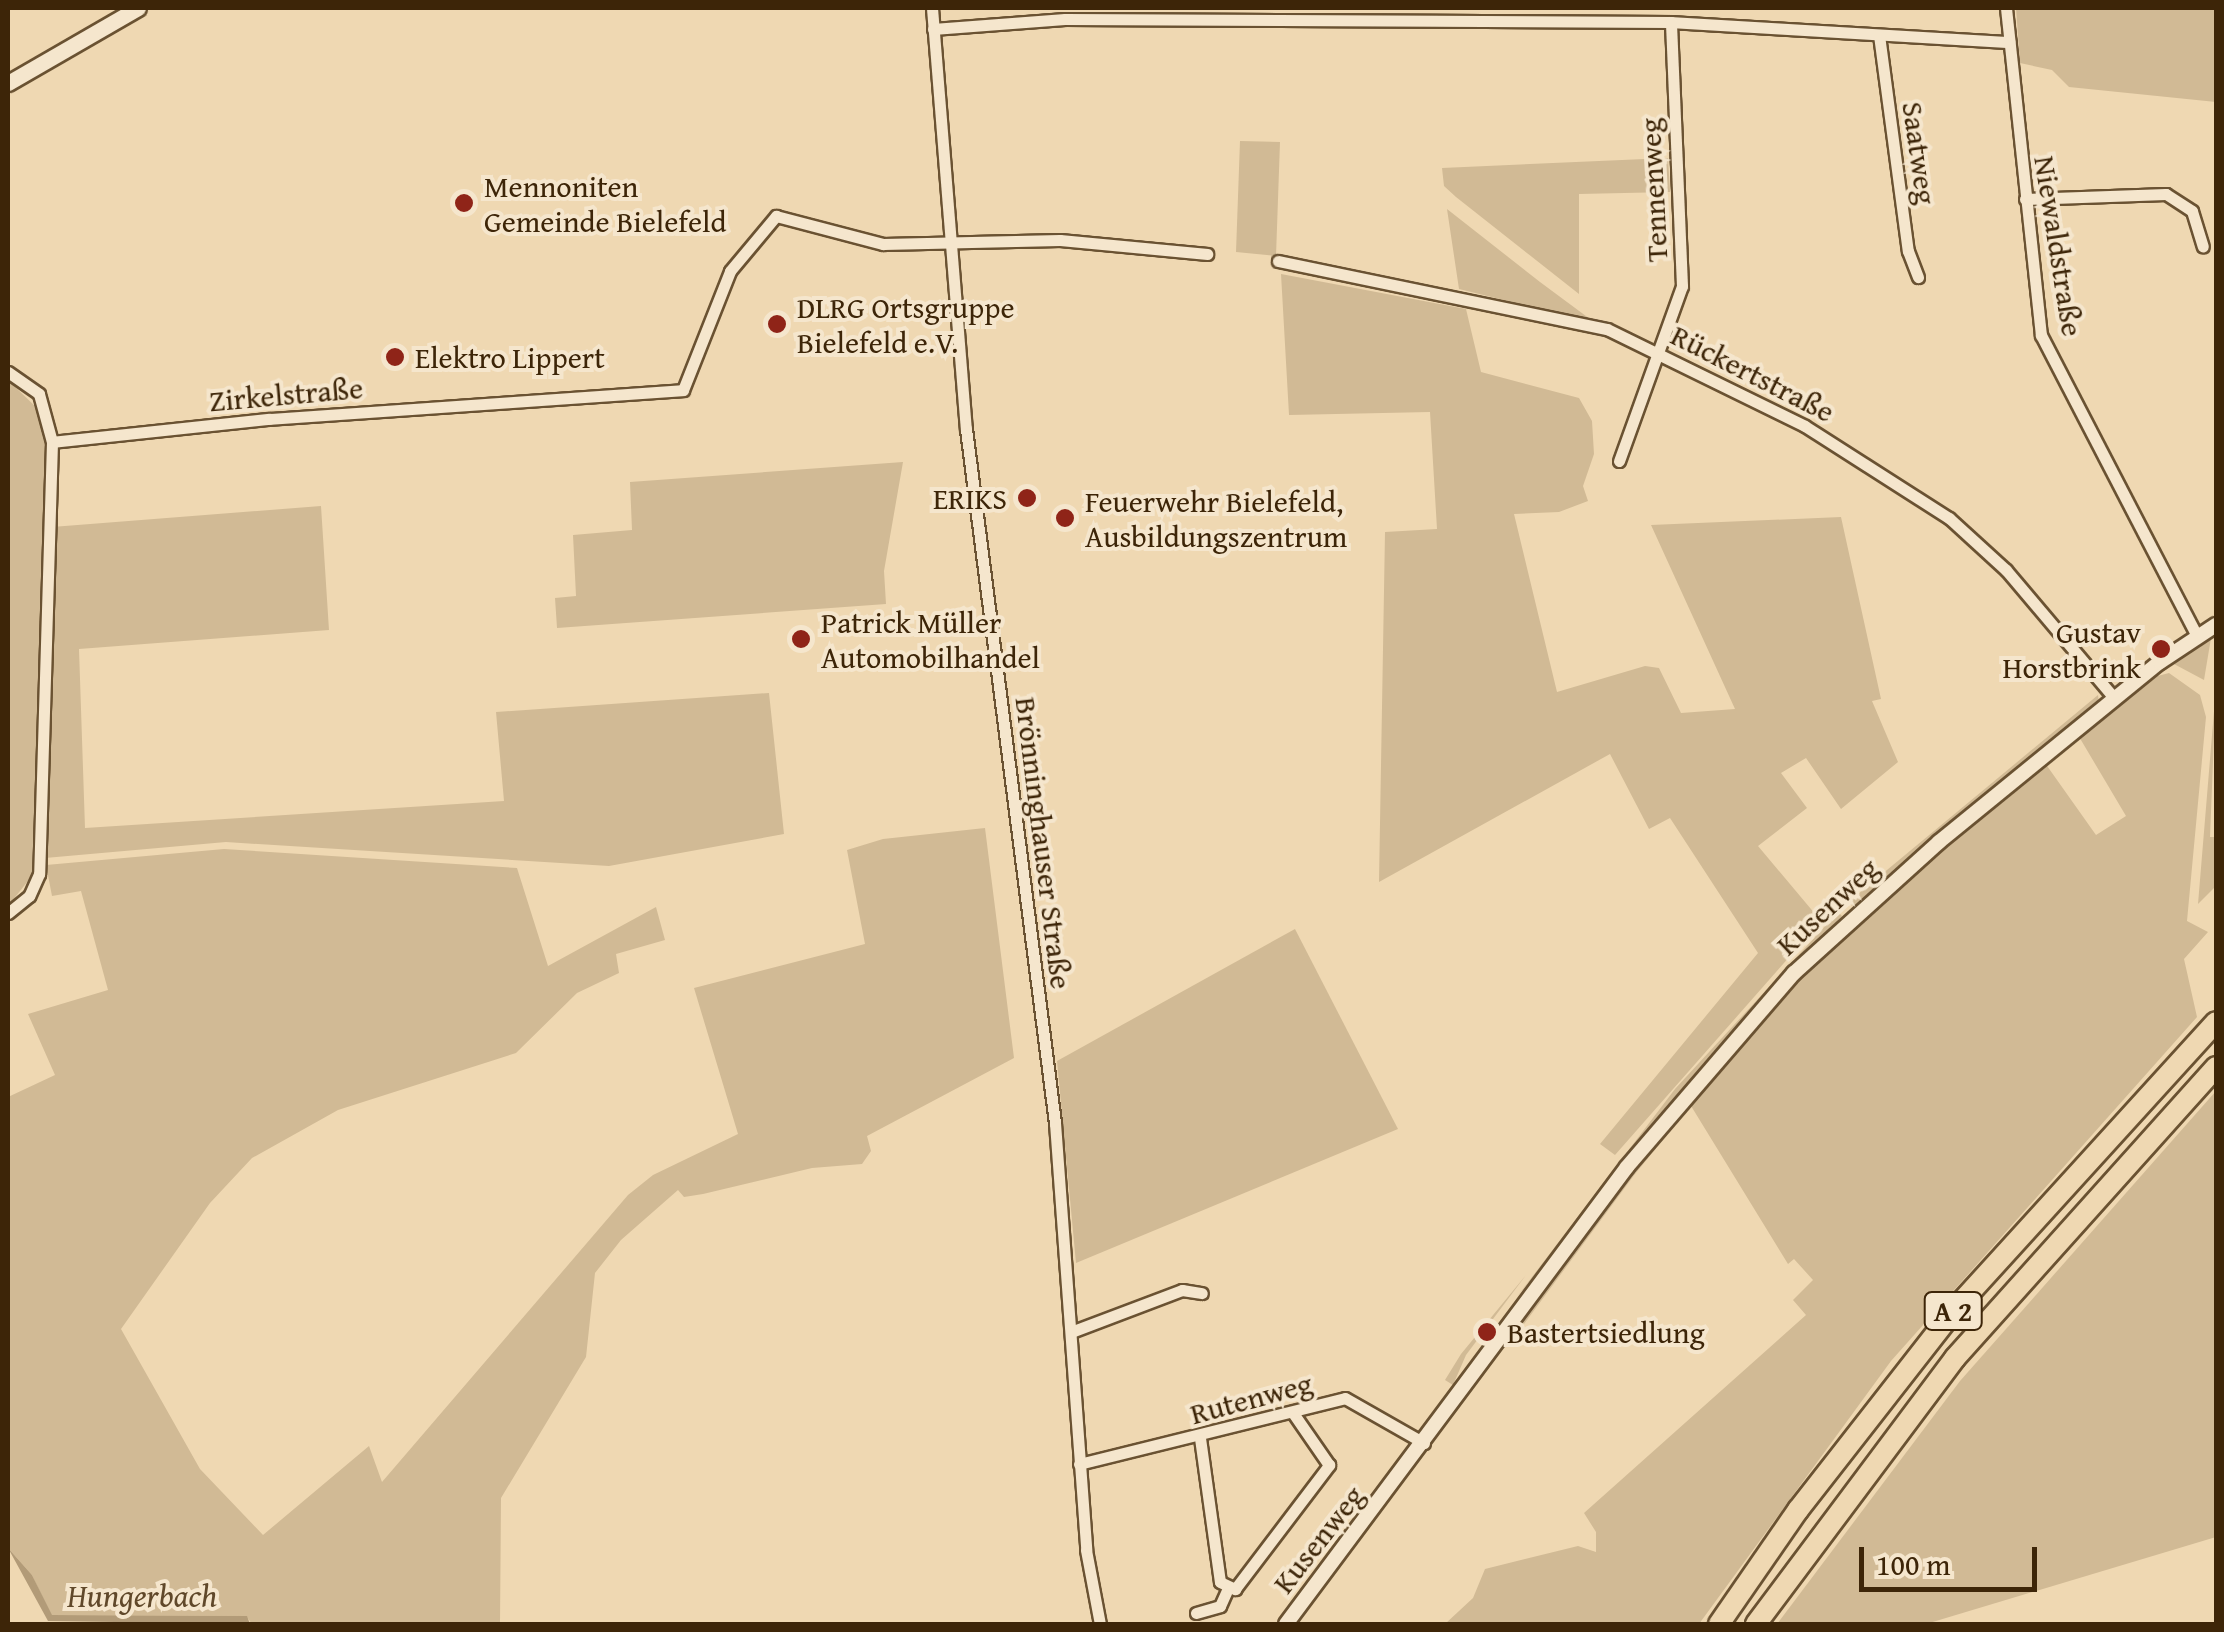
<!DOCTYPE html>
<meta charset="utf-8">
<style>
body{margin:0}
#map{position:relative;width:2224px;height:1632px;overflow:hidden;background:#efd8b2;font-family:"Gentium Book Plus",serif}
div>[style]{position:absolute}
.green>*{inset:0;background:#d1ba95}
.water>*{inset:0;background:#b29b78}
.roads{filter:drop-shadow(2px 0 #6a5232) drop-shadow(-2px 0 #6a5232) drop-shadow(0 2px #6a5232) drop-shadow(0 -2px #6a5232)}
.minor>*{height:11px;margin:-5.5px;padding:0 5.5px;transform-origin:5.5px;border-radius:5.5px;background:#f5e6cd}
.tertiary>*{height:14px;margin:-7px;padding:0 7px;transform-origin:7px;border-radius:7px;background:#f5e6cd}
.secondary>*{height:15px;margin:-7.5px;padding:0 7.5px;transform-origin:7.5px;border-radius:7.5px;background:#f5e6cd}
.motorway>*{height:20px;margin:-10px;padding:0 10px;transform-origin:10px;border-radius:10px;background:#efd8b2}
.dots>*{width:28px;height:28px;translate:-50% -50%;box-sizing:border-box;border:5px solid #f5e6cd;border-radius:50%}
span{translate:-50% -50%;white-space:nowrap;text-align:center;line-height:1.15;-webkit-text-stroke:8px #f5e6cd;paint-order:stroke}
.shield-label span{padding:2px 8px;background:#f5e6cd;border:2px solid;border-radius:8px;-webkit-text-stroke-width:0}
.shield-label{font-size:28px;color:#3d2508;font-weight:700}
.street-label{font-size:30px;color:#3d2508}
.poi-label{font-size:30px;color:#3d2508}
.left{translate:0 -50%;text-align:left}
.right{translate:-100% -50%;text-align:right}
.water-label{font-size:32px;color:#60482a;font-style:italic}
.frame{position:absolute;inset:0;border:10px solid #3d2508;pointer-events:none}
.scale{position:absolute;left:1859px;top:1547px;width:178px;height:45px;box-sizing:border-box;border:5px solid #3d2508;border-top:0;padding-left:12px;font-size:30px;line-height:35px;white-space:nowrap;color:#3d2508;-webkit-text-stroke:8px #f5e6cd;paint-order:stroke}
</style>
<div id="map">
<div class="green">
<i style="clip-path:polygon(2016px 8px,2216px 8px,2216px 102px,2069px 87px,2052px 70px,2020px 63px)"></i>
<i style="clip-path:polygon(1240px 141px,1280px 142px,1276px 256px,1236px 252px)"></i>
<i style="clip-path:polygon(1668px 158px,1670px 192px,1579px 194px,1579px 294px,1456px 197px,1444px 186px,1442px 168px)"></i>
<i style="clip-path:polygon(1447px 209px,1540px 282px,1594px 322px,1459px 289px)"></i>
<i style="clip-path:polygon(1281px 274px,1466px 309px,1481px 372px,1579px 398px,1592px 421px,1594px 454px,1583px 486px,1588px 501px,1559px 512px,1514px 514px,1557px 692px,1645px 666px,1659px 668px,1681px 713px,1735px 709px,1651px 525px,1841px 517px,1881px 699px,1872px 701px,1898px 762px,1841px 809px,1806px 758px,1781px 773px,1807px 808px,1758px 846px,1821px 921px,1615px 1155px,1600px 1144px,1758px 953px,1670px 818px,1649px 829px,1610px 754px,1379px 882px,1385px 532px,1437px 529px,1430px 412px,1289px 415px)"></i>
<i style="clip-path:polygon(8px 380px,39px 410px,45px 446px,32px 876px,8px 906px)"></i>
<i style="clip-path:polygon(903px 462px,884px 571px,886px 604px,557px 628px,555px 598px,576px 596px,573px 535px,632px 530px,630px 482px)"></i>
<i style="clip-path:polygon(321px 506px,329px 630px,79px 649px,85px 828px,504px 801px,496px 712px,769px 693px,784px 834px,609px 866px,226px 842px,45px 858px,52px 527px)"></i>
<i style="clip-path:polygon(2211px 638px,2204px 680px,2174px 664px)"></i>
<i style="clip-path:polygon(2169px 673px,2200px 695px,2206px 717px,2187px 921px,2208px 932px,2184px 959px,2197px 1017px,1891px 1361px,1699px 1624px,1445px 1624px,1473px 1598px,1485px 1569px,1578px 1546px,1596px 1552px,1596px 1532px,1584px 1513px,1806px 1315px,1793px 1300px,1813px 1280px,1794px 1259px,1788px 1264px,1688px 1101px,1859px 916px,2045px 763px,2096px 835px,2126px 816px,2078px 735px,2146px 679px)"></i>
<i style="clip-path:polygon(2216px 687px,2210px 837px,2216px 837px,2216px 886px,2198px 904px)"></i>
<i style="clip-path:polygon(2098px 695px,2099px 703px,1855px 906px,1846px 904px)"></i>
<i style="clip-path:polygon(985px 828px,1014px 1058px,867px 1136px,871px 1151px,862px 1164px,812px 1168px,703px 1194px,684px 1197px,678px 1190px,621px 1240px,595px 1273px,586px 1357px,501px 1498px,500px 1624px,252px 1624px,246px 1616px,51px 1615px,32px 1575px,8px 1548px,8px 1097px,55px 1075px,28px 1014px,108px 990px,81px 891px,52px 896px,46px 865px,224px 849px,517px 868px,548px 966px,656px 907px,665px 940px,616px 954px,619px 973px,577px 993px,516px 1053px,338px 1110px,252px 1158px,210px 1203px,121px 1329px,200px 1469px,263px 1535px,369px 1446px,382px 1482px,628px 1195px,653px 1175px,738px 1134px,694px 988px,865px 944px,847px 850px,883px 839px)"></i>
<i style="clip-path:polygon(1838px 912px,1842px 916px,1683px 1089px,1516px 1298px,1675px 1089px)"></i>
<i style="clip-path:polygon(1295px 929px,1398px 1129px,1076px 1263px,1057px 1061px)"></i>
<i style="clip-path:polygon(2216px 1091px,2216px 1537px,1926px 1624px,1777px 1624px,1960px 1381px)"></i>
<i style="clip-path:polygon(1684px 1114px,1635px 1174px,1524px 1324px,1520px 1320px,1630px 1172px)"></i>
<i style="clip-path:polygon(1526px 1275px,1466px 1355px,1453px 1385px,1445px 1380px,1461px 1354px)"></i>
</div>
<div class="water">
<i style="clip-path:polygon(8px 1548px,32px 1575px,52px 1615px,247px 1616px,250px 1624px,48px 1621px)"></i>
</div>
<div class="roads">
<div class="minor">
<i style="left:932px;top:8px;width:422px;rotate:85.4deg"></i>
<i style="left:966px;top:429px;width:700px;rotate:82.69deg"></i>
<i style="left:1055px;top:1123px;width:428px;rotate:85.8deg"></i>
<i style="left:1086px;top:1550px;width:75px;rotate:79.3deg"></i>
<i style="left:2006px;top:8px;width:329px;rotate:83.9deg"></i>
<i style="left:2041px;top:335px;width:339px;rotate:62.6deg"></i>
<i style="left:933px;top:29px;width:132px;rotate:-4.3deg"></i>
<i style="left:1065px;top:19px;width:606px;rotate:0.28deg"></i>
<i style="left:1671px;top:22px;width:339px;rotate:3.4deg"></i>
<i style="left:1879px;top:35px;width:218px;rotate:82.4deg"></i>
<i style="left:1908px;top:251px;width:28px;rotate:69deg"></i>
<i style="left:2025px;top:199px;width:141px;rotate:-2deg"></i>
<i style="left:2166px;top:194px;width:31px;rotate:33deg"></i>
<i style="left:2192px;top:211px;width:37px;rotate:73deg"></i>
<i style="left:1278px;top:261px;width:336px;rotate:11.7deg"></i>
<i style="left:1607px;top:329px;width:220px;rotate:26.1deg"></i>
<i style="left:1805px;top:426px;width:171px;rotate:32.6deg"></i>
<i style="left:1949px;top:518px;width:77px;rotate:42.4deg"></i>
<i style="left:2006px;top:570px;width:167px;rotate:49.8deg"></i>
<i style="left:8px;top:372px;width:38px;rotate:35deg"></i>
<i style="left:39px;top:394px;width:50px;rotate:74.8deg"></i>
<i style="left:52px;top:442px;width:432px;rotate:91.7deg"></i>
<i style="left:39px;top:874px;width:24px;rotate:114deg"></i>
<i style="left:29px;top:896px;width:27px;rotate:141deg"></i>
<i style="left:52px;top:442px;width:218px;rotate:-6.1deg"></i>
<i style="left:269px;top:419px;width:415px;rotate:-4deg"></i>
<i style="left:683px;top:390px;width:128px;rotate:-68.4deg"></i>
<i style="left:730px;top:271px;width:72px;rotate:-50.1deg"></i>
<i style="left:776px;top:216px;width:111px;rotate:14.7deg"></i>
<i style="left:883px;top:244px;width:177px;rotate:-1.3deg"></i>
<i style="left:1060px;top:240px;width:148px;rotate:5.4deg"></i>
<i style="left:1619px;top:461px;width:186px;rotate:-70.2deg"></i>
<i style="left:1682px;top:286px;width:264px;rotate:-92.4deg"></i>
<i style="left:1071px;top:1332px;width:119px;rotate:-20.7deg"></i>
<i style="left:1182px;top:1290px;width:20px;rotate:9deg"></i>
<i style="left:1200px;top:1438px;width:145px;rotate:82.1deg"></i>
<i style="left:1220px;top:1582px;width:17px;rotate:25deg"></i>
<i style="left:1235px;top:1589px;width:156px;rotate:-52.8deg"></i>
<i style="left:1329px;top:1465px;width:63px;rotate:-124.7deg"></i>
<i style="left:1079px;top:1464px;width:274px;rotate:-13.9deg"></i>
<i style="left:1345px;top:1398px;width:91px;rotate:29.7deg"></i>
<i style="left:1196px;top:1613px;width:25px;rotate:-16deg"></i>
<i style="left:1220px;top:1606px;width:20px;rotate:-66deg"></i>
</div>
<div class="tertiary">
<i style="left:1286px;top:1624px;width:570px;rotate:-53.27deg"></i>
<i style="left:1627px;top:1167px;width:256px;rotate:-49.3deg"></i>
<i style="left:1794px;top:973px;width:195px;rotate:-42.1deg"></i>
<i style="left:1939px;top:842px;width:285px;rotate:-39.2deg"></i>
<i style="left:2160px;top:662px;width:67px;rotate:-33.5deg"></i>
</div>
<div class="secondary">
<i style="left:8px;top:83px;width:150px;rotate:-30deg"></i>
</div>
<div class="motorway">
<i style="left:1719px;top:1624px;width:139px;rotate:-55.3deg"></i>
<i style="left:1798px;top:1510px;width:254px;rotate:-52deg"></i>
<i style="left:1954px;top:1310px;width:389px;rotate:-47.7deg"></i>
<i style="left:1756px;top:1624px;width:332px;rotate:-53.2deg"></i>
<i style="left:1955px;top:1358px;width:391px;rotate:-48.1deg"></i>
</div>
</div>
<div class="dots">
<i style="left:464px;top:203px;background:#8f2418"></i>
<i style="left:777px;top:324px;background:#8f2418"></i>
<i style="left:395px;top:357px;background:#8f2418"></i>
<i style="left:1027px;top:498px;background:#8f2418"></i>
<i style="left:1065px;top:518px;background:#8f2418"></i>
<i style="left:801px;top:639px;background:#8f2418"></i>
<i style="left:2161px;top:649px;background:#8f2418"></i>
<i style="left:1487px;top:1332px;background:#8f2418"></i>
</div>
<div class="shield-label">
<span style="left:1953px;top:1311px">A 2</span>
</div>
<div class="street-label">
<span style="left:1920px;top:153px;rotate:82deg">Saatweg</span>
<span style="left:1653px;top:190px;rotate:-93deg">Tennenweg</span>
<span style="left:2059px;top:246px;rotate:81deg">Niewaldstraße</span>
<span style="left:1753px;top:373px;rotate:27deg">Rückertstraße</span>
<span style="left:286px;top:394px;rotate:-5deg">Zirkelstraße</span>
<span style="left:1044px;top:843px;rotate:83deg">Brönninghauser Straße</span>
<span style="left:1827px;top:906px;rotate:-43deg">Kusenweg</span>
<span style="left:1251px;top:1398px;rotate:-15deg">Rutenweg</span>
<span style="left:1318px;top:1539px;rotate:-52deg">Kusenweg</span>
</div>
<div class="poi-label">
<span class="left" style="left:484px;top:203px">Mennoniten<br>Gemeinde Bielefeld</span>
<span class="left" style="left:797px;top:324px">DLRG Ortsgruppe<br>Bielefeld e.V.</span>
<span class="left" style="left:415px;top:357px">Elektro Lippert</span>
<span class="right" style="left:1007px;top:498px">ERIKS</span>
<span class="left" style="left:1085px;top:518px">Feuerwehr Bielefeld,<br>Ausbildungszentrum</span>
<span class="left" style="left:821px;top:639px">Patrick Müller<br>Automobilhandel</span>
<span class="right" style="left:2141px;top:649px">Gustav<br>Horstbrink</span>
<span class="left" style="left:1507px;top:1332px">Bastertsiedlung</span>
</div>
<div class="water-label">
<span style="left:142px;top:1596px">Hungerbach</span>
</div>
<div class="frame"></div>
<div class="scale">100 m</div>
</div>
